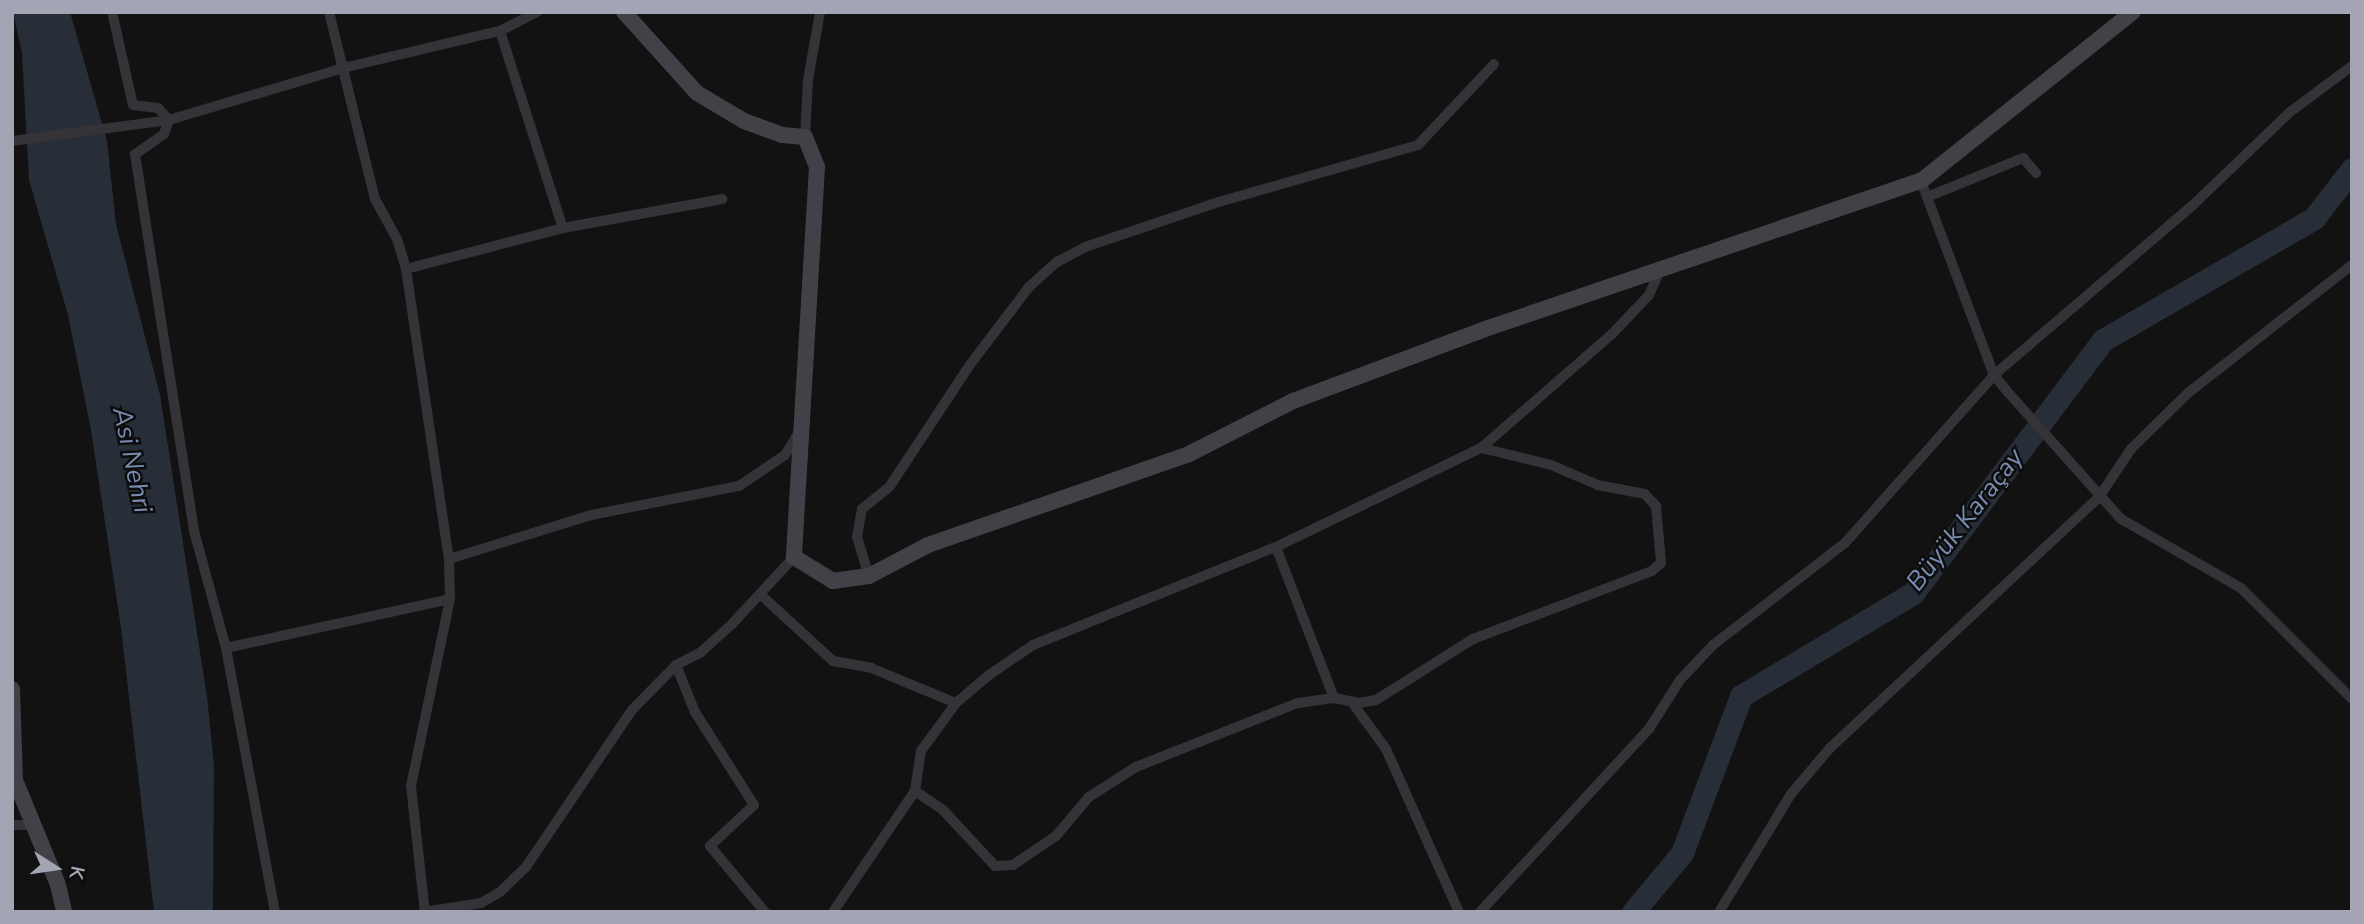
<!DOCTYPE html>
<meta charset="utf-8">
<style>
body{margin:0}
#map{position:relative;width:2364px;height:924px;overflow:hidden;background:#121213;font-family:"Nunito Sans",sans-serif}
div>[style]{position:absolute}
.water>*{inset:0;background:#282e37}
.river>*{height:23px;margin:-11.5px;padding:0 11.5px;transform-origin:11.5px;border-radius:11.5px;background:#282e37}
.street>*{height:10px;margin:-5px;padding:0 5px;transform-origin:5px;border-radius:5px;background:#333338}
.secondary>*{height:16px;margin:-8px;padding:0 8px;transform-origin:8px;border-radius:8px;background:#414148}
span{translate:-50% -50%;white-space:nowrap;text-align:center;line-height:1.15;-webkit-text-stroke:5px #0d0d0e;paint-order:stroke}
.water-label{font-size:26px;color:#788cb1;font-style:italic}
.frame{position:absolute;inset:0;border:14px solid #a3a5b4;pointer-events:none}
.north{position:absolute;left:21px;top:833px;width:70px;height:70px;-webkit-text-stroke:5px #0d0d0e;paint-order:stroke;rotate:102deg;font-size:19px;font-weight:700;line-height:28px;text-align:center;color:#a3a5b4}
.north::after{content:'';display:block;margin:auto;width:24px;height:32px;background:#a3a5b4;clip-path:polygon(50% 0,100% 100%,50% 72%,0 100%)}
</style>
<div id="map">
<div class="water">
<i style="clip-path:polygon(13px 12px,70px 12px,107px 141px,116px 224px,160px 395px,207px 697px,214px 765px,213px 912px,154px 912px,121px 628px,91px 430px,68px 315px,29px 180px,22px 53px)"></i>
</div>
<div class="river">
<i style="left:1633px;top:912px;width:77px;rotate:-50.3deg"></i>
<i style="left:1682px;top:853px;width:168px;rotate:-69.4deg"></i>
<i style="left:1741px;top:696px;width:200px;rotate:-30.9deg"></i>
<i style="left:1913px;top:593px;width:316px;rotate:-53.1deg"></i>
<i style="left:2103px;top:340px;width:244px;rotate:-30deg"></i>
<i style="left:2314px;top:218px;width:62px;rotate:-52.2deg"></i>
</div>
<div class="street">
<i style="left:112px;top:12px;width:95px;rotate:77.3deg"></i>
<i style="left:133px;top:105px;width:25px;rotate:7deg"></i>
<i style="left:158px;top:108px;width:16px;rotate:47deg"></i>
<i style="left:169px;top:120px;width:15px;rotate:110deg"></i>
<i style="left:164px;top:134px;width:35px;rotate:145deg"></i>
<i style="left:135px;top:154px;width:382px;rotate:81.1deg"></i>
<i style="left:194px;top:531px;width:121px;rotate:74.7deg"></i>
<i style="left:226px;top:648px;width:269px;rotate:79.5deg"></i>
<i style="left:329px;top:12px;width:193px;rotate:76.2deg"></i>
<i style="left:375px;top:199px;width:46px;rotate:61.2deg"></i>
<i style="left:397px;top:239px;width:31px;rotate:73deg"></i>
<i style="left:406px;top:269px;width:293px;rotate:81.6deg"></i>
<i style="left:449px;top:559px;width:40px;rotate:88.6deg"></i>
<i style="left:450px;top:599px;width:191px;rotate:101.8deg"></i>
<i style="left:411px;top:786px;width:127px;rotate:83.7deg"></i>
<i style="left:500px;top:31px;width:207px;rotate:72.3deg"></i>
<i style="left:805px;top:137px;width:57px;rotate:-87deg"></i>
<i style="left:808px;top:80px;width:69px;rotate:-80deg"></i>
<i style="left:12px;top:141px;width:158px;rotate:-7.6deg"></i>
<i style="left:169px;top:120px;width:182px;rotate:-16.6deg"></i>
<i style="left:343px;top:68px;width:161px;rotate:-13.3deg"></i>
<i style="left:500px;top:31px;width:42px;rotate:-27.2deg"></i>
<i style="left:1921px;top:181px;width:207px;rotate:69.4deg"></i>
<i style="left:1994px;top:375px;width:19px;rotate:51deg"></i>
<i style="left:2006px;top:390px;width:173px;rotate:48.3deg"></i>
<i style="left:2121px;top:519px;width:138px;rotate:29.9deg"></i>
<i style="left:2241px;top:588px;width:157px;rotate:45deg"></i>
<i style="left:1927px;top:197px;width:104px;rotate:-22.1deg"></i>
<i style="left:2023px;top:158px;width:20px;rotate:49deg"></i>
<i style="left:406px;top:269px;width:162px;rotate:-14.6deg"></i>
<i style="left:563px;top:228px;width:162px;rotate:-10.3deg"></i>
<i style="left:1276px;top:547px;width:162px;rotate:69deg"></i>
<i style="left:449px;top:559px;width:149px;rotate:-17.2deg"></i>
<i style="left:591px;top:515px;width:151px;rotate:-11.1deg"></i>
<i style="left:739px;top:486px;width:55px;rotate:-34deg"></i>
<i style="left:785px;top:455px;width:26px;rotate:-58deg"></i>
<i style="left:869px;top:576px;width:41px;rotate:-107.1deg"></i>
<i style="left:857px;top:537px;width:28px;rotate:-80deg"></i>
<i style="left:862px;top:509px;width:36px;rotate:-39deg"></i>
<i style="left:890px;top:486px;width:144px;rotate:-56.6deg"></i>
<i style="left:969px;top:366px;width:99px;rotate:-52.8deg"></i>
<i style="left:1029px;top:287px;width:38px;rotate:-42deg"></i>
<i style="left:1057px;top:262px;width:32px;rotate:-28deg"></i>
<i style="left:1085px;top:247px;width:141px;rotate:-18.6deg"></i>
<i style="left:1219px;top:202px;width:207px;rotate:-16deg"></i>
<i style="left:1418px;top:145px;width:111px;rotate:-46.8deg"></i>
<i style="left:761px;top:595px;width:98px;rotate:42.5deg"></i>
<i style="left:833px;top:661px;width:39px;rotate:10deg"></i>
<i style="left:871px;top:668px;width:92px;rotate:22.4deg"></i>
<i style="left:226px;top:648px;width:229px;rotate:-12.3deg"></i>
<i style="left:676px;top:665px;width:51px;rotate:68deg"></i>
<i style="left:695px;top:712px;width:110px;rotate:57.6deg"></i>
<i style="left:754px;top:805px;width:60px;rotate:137deg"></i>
<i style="left:710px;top:846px;width:86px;rotate:50.2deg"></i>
<i style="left:1351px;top:701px;width:59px;rotate:53.9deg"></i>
<i style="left:1386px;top:749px;width:179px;rotate:65.9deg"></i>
<i style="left:915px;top:791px;width:34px;rotate:34deg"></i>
<i style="left:943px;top:810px;width:76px;rotate:47.1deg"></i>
<i style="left:995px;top:866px;width:18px;rotate:-3deg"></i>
<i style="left:1013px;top:865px;width:52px;rotate:-34deg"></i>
<i style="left:1056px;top:836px;width:51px;rotate:-49.8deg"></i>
<i style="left:1089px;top:797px;width:56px;rotate:-32.6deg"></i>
<i style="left:1136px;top:767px;width:174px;rotate:-21.6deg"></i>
<i style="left:1298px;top:703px;width:36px;rotate:-8deg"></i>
<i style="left:1334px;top:698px;width:25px;rotate:11deg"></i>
<i style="left:1359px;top:703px;width:17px;rotate:-10deg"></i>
<i style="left:1376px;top:700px;width:115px;rotate:-32.2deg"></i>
<i style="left:1473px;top:639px;width:191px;rotate:-20.8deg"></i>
<i style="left:1652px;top:571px;width:12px;rotate:-42deg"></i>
<i style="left:1661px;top:563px;width:57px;rotate:-95deg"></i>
<i style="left:1656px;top:506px;width:16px;rotate:-133deg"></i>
<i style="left:1645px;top:494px;width:48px;rotate:-169.2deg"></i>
<i style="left:1598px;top:485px;width:51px;rotate:-156.9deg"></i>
<i style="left:1551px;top:465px;width:72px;rotate:-166.3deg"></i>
<i style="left:12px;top:825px;width:18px"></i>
<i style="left:423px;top:912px;width:59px;rotate:-8.8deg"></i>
<i style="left:481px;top:903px;width:22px;rotate:-30deg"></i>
<i style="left:500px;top:892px;width:36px;rotate:-44deg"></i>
<i style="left:526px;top:867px;width:189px;rotate:-56deg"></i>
<i style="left:632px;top:710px;width:63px;rotate:-45.6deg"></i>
<i style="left:676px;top:665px;width:28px;rotate:-27deg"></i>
<i style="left:701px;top:652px;width:42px;rotate:-42.1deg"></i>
<i style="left:732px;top:624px;width:91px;rotate:-47.2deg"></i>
<i style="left:833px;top:912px;width:146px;rotate:-55.9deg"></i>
<i style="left:915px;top:791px;width:40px;rotate:-81.5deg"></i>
<i style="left:921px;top:751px;width:59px;rotate:-53.9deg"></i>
<i style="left:956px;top:703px;width:43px;rotate:-40.3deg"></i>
<i style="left:989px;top:675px;width:53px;rotate:-34.3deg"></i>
<i style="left:1033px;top:645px;width:262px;rotate:-22deg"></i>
<i style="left:1276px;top:547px;width:228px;rotate:-25.8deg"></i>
<i style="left:1481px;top:448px;width:174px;rotate:-41deg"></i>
<i style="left:1612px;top:334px;width:54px;rotate:-46.5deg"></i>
<i style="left:1649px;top:295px;width:30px;rotate:-66deg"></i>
<i style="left:1480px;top:912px;width:249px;rotate:-47.3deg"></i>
<i style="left:1649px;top:729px;width:58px;rotate:-57.7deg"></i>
<i style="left:1680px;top:680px;width:48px;rotate:-46.7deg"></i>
<i style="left:1713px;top:645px;width:167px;rotate:-37.7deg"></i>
<i style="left:1845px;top:543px;width:225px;rotate:-48.4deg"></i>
<i style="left:1994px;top:375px;width:262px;rotate:-40.5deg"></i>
<i style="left:2193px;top:205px;width:134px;rotate:-43.8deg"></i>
<i style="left:2290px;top:112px;width:77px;rotate:-36.6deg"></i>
<i style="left:1719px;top:912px;width:138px;rotate:-58.6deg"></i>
<i style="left:1791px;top:794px;width:60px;rotate:-49.7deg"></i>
<i style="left:1830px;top:748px;width:368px;rotate:-43deg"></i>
<i style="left:2099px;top:497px;width:58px;rotate:-56.3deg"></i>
<i style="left:2131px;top:449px;width:80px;rotate:-44.5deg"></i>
<i style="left:2188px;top:393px;width:208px;rotate:-38deg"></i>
</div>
<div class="secondary">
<i style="left:624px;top:12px;width:109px;rotate:48deg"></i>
<i style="left:697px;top:93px;width:55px;rotate:30.8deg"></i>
<i style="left:744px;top:121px;width:40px;rotate:20.2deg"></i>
<i style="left:782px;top:135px;width:23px;rotate:5deg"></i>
<i style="left:805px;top:137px;width:32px;rotate:68deg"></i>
<i style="left:817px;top:167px;width:391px;rotate:93.4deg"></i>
<i style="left:794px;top:557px;width:46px;rotate:31.6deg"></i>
<i style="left:833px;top:581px;width:36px;rotate:-8deg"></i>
<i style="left:869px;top:576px;width:67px;rotate:-27.7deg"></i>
<i style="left:928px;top:545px;width:276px;rotate:-19.2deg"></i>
<i style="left:1189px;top:454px;width:117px;rotate:-27deg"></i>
<i style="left:1293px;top:401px;width:211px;rotate:-20.5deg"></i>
<i style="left:1491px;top:327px;width:454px;rotate:-18.8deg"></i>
<i style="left:1921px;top:181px;width:271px;rotate:-38.6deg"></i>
<i style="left:12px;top:689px;width:91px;rotate:88.1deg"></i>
<i style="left:15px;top:780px;width:113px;rotate:67.7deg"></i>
<i style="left:58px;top:885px;width:28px;rotate:77deg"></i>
</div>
<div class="water-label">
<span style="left:132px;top:460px;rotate:78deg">Asi Nehri</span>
<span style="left:1965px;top:520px;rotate:-52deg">Büyük Karaçay</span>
</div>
<div class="frame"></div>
<div class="north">K</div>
</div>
